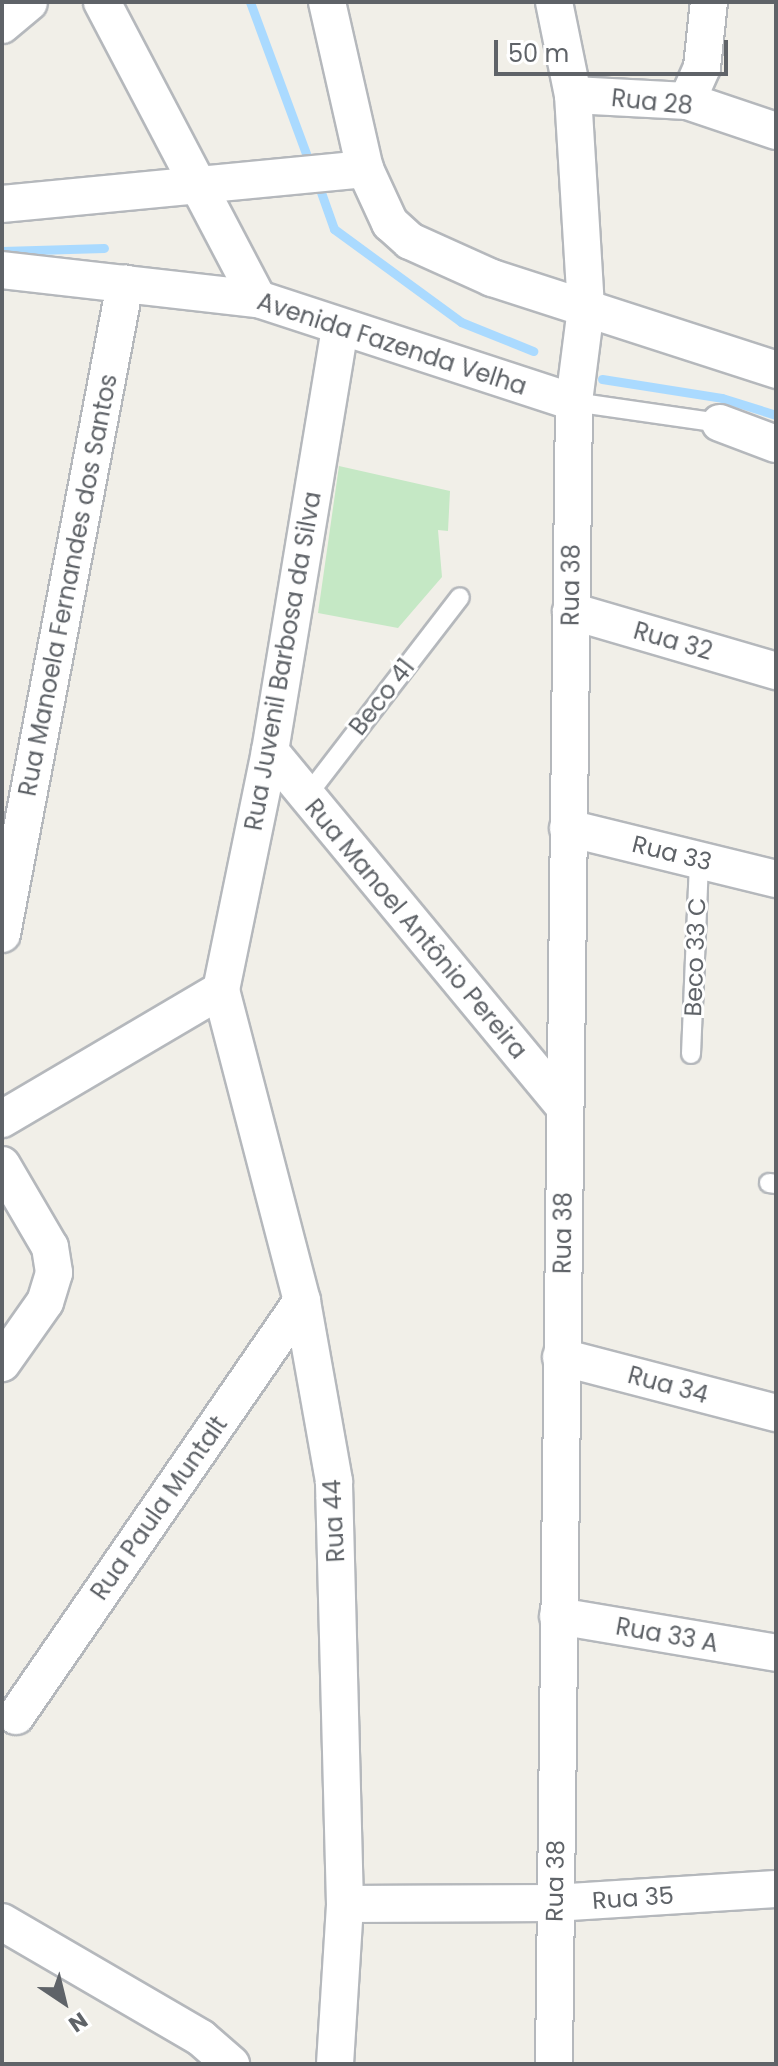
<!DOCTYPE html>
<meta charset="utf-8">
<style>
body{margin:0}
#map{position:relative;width:778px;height:2066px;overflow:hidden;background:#f1efe8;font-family:Poppins,sans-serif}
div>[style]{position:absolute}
.green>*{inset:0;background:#c5e8c5}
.stream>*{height:9px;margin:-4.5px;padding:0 4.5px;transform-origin:4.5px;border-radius:4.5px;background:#aadaff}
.roads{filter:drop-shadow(2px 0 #b5b8bc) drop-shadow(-2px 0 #b5b8bc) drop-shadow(0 2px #b5b8bc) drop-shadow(0 -2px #b5b8bc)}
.service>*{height:18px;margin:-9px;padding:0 9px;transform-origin:9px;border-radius:9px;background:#fff}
.minor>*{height:36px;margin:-18px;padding:0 18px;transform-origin:18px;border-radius:18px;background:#fff}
span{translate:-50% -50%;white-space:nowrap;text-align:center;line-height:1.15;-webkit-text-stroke:6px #fff;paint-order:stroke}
.street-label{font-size:24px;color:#5f6368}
.frame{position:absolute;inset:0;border:4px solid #5f6368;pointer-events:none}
.north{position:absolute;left:24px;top:1962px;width:80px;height:80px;-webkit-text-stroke:6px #fff;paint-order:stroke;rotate:145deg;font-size:22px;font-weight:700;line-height:32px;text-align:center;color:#5f6368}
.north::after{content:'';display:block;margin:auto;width:28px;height:36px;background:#5f6368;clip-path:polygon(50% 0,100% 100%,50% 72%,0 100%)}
.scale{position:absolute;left:494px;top:40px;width:234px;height:36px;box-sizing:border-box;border:4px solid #5f6368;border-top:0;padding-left:10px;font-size:24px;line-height:28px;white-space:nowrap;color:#5f6368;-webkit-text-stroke:6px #fff;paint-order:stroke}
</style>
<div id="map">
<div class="green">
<i style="clip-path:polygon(339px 466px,450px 491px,448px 531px,438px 530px,442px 577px,398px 628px,318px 613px)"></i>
</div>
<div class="stream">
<i style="left:250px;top:2px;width:176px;rotate:69.7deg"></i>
<i style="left:317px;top:181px;width:51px;rotate:70.5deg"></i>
<i style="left:334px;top:229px;width:157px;rotate:36.2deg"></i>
<i style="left:461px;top:322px;width:78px;rotate:21.9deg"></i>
<i style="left:2px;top:251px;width:102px;rotate:-1.7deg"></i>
<i style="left:602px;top:379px;width:121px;rotate:9deg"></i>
<i style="left:722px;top:398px;width:57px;rotate:17.5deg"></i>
</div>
<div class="roads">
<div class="service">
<i style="left:574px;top:402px;width:148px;rotate:8.2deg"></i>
<i style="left:306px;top:797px;width:252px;rotate:-52.4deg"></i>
<i style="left:691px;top:1054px;width:194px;rotate:-87.6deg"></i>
<i style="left:769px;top:1183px;width:7px;rotate:8deg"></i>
</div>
<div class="minor">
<i style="left:102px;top:2px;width:335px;rotate:62.3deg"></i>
<i style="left:327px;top:2px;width:171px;rotate:77.2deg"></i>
<i style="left:365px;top:169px;width:60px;rotate:65.2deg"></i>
<i style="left:390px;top:223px;width:27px;rotate:42deg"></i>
<i style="left:410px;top:241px;width:90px;rotate:24.3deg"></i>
<i style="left:492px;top:278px;width:299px;rotate:17.9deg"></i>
<i style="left:554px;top:2px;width:95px;rotate:78.5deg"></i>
<i style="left:573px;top:95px;width:213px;rotate:86.5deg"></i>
<i style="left:586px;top:308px;width:95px;rotate:97.3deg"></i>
<i style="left:574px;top:402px;width:1662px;rotate:90.69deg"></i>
<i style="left:2px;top:25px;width:35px;rotate:-40deg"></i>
<i style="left:573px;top:95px;width:114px;rotate:3deg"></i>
<i style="left:687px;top:101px;width:94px;rotate:18.6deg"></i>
<i style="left:687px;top:101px;width:37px;rotate:-66deg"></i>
<i style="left:702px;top:67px;width:65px;rotate:-83.9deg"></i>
<i style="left:2px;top:204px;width:365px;rotate:-5.5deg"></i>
<i style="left:2px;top:270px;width:258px;rotate:6.5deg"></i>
<i style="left:258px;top:299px;width:332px;rotate:18.1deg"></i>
<i style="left:720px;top:423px;width:60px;rotate:20.6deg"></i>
<i style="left:571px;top:611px;width:214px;rotate:16.3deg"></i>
<i style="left:270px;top:751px;width:461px;rotate:50.4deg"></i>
<i style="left:568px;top:828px;width:214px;rotate:13.8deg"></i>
<i style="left:2px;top:934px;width:662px;rotate:-79.28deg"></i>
<i style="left:2px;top:1119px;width:254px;rotate:-30.5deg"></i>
<i style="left:2px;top:1165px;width:95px;rotate:59.7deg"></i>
<i style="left:50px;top:1247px;width:26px;rotate:81deg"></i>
<i style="left:54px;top:1273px;width:30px;rotate:107deg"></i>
<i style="left:45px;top:1302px;width:75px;rotate:125.2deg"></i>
<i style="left:561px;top:1357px;width:222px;rotate:14.6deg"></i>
<i style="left:558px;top:1616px;width:221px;rotate:9.6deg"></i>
<i style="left:16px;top:1716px;width:504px;rotate:-55.43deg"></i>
<i style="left:345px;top:1904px;width:209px;rotate:-0.3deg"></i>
<i style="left:554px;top:1903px;width:222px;rotate:-3.6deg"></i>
<i style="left:2px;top:1922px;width:230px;rotate:30.2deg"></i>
<i style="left:201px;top:2038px;width:40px;rotate:41deg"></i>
<i style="left:335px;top:2064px;width:160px;rotate:-86.4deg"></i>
<i style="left:345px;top:1904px;width:423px;rotate:-91.5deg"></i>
<i style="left:334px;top:1481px;width:183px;rotate:-100.1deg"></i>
<i style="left:302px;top:1301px;width:321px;rotate:-104.6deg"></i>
<i style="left:221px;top:990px;width:244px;rotate:-78.4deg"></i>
<i style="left:270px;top:751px;width:427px;rotate:-80.6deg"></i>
</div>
</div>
<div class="street-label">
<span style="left:652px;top:102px;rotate:6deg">Rua 28</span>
<span style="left:392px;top:344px;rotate:18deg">Avenida Fazenda Velha</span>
<span style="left:68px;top:585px;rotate:-79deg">Rua Manoela Fernandes dos Santos</span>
<span style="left:571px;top:585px;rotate:-89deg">Rua 38</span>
<span style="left:673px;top:641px;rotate:16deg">Rua 32</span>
<span style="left:283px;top:661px;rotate:-80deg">Rua Juvenil Barbosa da Silva</span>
<span style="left:382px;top:697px;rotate:-52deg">Beco 41</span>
<span style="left:672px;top:853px;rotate:14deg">Rua 33</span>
<span style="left:416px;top:929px;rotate:50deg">Rua Manoel Antônio Pereira</span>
<span style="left:695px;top:957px;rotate:-88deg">Beco 33 C</span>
<span style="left:563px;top:1233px;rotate:-89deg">Rua 38</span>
<span style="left:668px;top:1385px;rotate:15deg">Rua 34</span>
<span style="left:159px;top:1508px;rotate:-55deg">Rua Paula Muntalt</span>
<span style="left:334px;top:1521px;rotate:-93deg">Rua 44</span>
<span style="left:667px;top:1635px;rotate:10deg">Rua 33 A</span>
<span style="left:555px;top:1881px;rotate:-89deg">Rua 38</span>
<span style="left:633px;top:1898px;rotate:-4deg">Rua 35</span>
</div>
<div class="frame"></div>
<div class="north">N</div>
<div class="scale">50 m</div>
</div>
